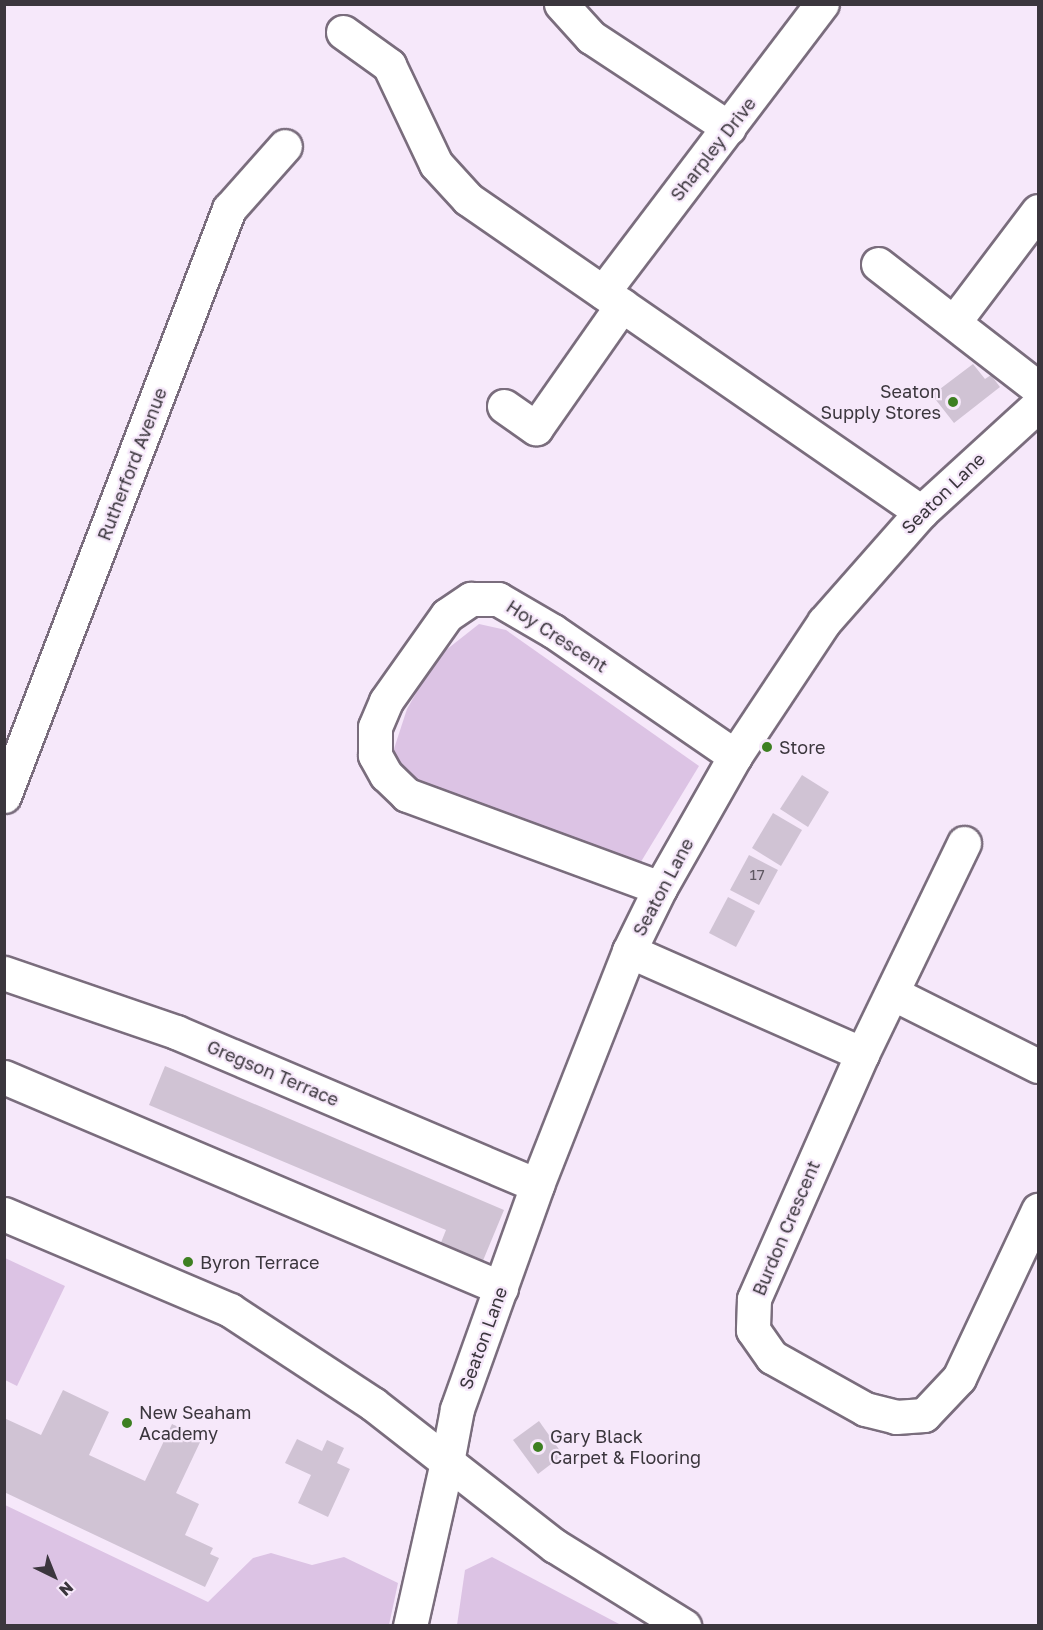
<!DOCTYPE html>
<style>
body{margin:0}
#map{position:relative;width:1043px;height:1630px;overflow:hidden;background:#f6e8fa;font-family:"Golos Text",sans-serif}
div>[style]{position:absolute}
.green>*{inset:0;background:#dcc3e4}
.building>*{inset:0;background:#d0c3d4}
.roads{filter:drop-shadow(2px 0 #7a6d7d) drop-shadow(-2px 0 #7a6d7d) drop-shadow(0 2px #7a6d7d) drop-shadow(0 -2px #7a6d7d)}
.minor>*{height:33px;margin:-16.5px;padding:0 16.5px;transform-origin:16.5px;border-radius:16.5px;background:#fff}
.major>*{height:33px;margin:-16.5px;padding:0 16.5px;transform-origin:16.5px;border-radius:16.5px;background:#fff}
.dots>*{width:16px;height:16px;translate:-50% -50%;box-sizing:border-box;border:3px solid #f6e8fa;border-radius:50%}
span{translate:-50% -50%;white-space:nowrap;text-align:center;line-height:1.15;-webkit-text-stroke:4.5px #f6e8fa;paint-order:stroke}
.number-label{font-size:15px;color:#605963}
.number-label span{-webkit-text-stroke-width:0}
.street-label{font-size:18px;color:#3b363d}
.poi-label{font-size:18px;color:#3b363d}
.right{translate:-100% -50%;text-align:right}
.left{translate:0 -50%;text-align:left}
.frame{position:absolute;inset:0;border:6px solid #3b363d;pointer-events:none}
.north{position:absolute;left:24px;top:1546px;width:60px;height:60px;-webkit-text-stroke:4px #f6e8fa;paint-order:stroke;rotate:137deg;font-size:16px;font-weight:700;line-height:24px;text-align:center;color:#3b363d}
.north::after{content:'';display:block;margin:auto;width:21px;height:27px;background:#3b363d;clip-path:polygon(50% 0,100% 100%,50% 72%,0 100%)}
</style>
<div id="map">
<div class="green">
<i style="clip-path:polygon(479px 624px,506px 630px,699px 766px,639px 865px,420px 788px,391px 758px,407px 709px,420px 686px,446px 650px)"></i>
<i style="clip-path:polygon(5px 1258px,65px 1286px,17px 1386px,5px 1380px)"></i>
<i style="clip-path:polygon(5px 1505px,208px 1602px,253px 1558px,271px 1553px,312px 1565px,344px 1557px,398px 1583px,389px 1625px,5px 1625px)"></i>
<i style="clip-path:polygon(492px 1557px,621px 1625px,457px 1625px,465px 1570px)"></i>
</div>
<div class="building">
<i style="clip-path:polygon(973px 364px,985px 379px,991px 375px,1000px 387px,954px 423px,932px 395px)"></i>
<i style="clip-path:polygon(802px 775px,829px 792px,808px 827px,780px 809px)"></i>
<i style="clip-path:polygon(773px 813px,802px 830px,781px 866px,752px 848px)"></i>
<i style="clip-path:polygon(749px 855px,778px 870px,759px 905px,730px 890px)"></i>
<i style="clip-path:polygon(728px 897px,755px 911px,736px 947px,709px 933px)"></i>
<i style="clip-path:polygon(165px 1066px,504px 1210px,482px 1263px,440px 1245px,446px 1230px,149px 1105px)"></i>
<i style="clip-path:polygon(63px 1390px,109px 1412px,89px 1455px,145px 1481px,172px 1424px,202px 1438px,176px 1493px,199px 1504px,185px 1535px,213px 1548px,210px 1554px,219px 1558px,205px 1587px,4px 1492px,4px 1418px,41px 1435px)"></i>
<i style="clip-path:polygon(539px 1421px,563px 1455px,538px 1474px,513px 1440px)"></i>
<i style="clip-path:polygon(297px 1439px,322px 1451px,327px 1440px,344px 1448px,337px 1463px,350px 1469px,328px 1517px,298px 1503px,311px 1475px,285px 1463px)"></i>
</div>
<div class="roads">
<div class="minor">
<i style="left:561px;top:4px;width:45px;rotate:47.7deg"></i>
<i style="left:591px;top:37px;width:165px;rotate:33.4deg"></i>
<i style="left:343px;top:32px;width:57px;rotate:35.7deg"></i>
<i style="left:389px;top:65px;width:110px;rotate:64.6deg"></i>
<i style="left:436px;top:164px;width:47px;rotate:47.6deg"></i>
<i style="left:468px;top:199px;width:551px;rotate:34.64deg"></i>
<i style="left:878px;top:264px;width:202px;rotate:37.8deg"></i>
<i style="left:603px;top:292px;width:362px;rotate:-52.8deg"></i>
<i style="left:954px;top:322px;width:139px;rotate:-52.9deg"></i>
<i style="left:504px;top:406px;width:39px;rotate:35deg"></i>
<i style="left:536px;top:428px;width:150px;rotate:-55deg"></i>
<i style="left:4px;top:796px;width:629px;rotate:-69.03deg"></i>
<i style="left:229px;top:209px;width:84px;rotate:-48.4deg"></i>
<i style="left:964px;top:843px;width:234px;rotate:115.8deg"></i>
<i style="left:862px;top:1054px;width:268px;rotate:113.8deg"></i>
<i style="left:754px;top:1299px;width:31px;rotate:92deg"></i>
<i style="left:753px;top:1330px;width:33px;rotate:55deg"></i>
<i style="left:772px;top:1357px;width:107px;rotate:29.2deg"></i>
<i style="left:865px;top:1409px;width:32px;rotate:14deg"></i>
<i style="left:896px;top:1417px;width:28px;rotate:-4deg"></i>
<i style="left:924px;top:1415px;width:51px;rotate:-46.6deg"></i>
<i style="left:959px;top:1378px;width:186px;rotate:-64.8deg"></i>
<i style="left:660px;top:888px;width:270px;rotate:-159.8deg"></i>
<i style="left:407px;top:795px;width:29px;rotate:-136deg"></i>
<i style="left:386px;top:775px;width:23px;rotate:-119deg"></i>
<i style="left:375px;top:755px;width:28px;rotate:-90deg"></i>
<i style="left:375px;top:727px;width:28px;rotate:-67deg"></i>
<i style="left:386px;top:701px;width:105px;rotate:-54.7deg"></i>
<i style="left:447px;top:615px;width:29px;rotate:-34deg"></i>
<i style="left:471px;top:599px;width:27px"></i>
<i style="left:498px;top:599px;width:64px;rotate:30.2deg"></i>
<i style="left:553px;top:631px;width:221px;rotate:34.5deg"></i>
<i style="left:629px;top:951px;width:255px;rotate:23.8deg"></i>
<i style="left:4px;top:973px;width:182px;rotate:18.9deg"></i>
<i style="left:176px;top:1032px;width:392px;rotate:23deg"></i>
<i style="left:894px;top:994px;width:161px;rotate:26.6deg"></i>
<i style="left:4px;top:1077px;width:540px;rotate:23deg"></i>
<i style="left:410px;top:1626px;width:168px;rotate:-77.3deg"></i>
</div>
<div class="major">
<i style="left:4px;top:1214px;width:246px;rotate:23deg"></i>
<i style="left:230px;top:1310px;width:171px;rotate:33.3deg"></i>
<i style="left:373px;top:1404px;width:231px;rotate:38deg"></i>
<i style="left:555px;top:1546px;width:152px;rotate:31.8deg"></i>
<i style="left:447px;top:1462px;width:54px;rotate:-79.3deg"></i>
<i style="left:457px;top:1409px;width:238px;rotate:-70.3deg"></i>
<i style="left:537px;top:1185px;width:251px;rotate:-68.5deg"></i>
<i style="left:629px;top:951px;width:70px;rotate:-63.8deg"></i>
<i style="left:660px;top:888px;width:152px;rotate:-60.4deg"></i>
<i style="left:735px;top:756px;width:161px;rotate:-56.4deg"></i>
<i style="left:824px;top:622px;width:147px;rotate:-48.6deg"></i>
<i style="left:921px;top:512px;width:159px;rotate:-42.4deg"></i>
</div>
</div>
<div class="dots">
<i style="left:953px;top:402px;background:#3d7f21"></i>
<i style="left:767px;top:747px;background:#3d7f21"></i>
<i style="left:188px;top:1262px;background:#3d7f21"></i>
<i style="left:127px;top:1423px;background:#3d7f21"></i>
<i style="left:538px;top:1447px;background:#3d7f21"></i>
</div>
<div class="number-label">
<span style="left:757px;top:875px">17</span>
</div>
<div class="street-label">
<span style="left:713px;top:149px;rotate:-52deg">Sharpley Drive</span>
<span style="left:132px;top:464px;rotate:-69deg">Rutherford Avenue</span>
<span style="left:943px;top:493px;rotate:-44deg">Seaton Lane</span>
<span style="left:557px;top:636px;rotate:33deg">Hoy Crescent</span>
<span style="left:663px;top:887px;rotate:-62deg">Seaton Lane</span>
<span style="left:273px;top:1073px;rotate:23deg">Gregson Terrace</span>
<span style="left:786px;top:1228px;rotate:-67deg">Burdon Crescent</span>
<span style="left:483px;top:1338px;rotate:-70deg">Seaton Lane</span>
</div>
<div class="poi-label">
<span class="right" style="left:941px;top:402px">Seaton<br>Supply Stores</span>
<span class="left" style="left:779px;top:747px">Store</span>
<span class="left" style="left:200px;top:1262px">Byron Terrace</span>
<span class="left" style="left:139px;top:1423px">New Seaham<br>Academy</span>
<span class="left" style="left:550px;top:1447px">Gary Black<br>Carpet &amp; Flooring</span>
</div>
<div class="frame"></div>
<div class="north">N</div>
</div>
